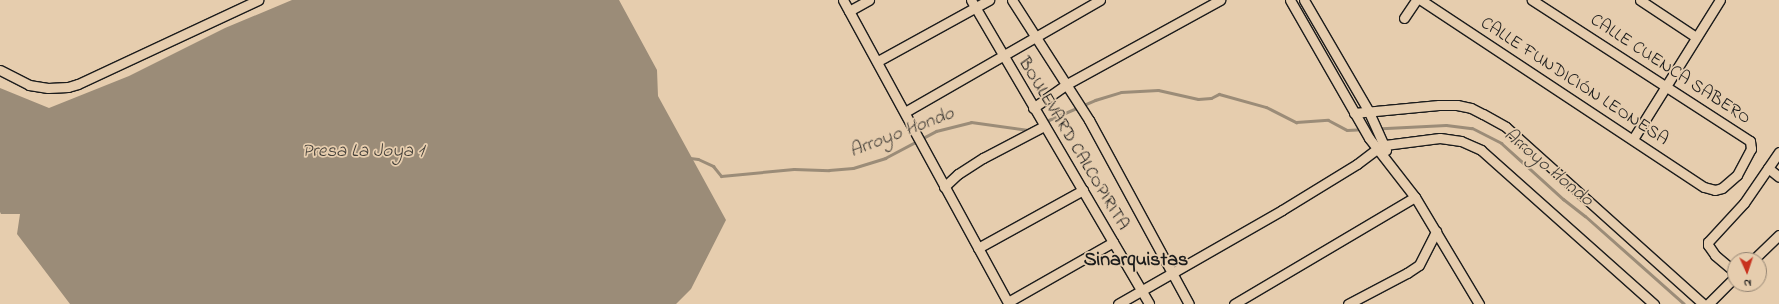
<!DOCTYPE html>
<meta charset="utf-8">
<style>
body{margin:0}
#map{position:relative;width:1779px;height:304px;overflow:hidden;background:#e6cdae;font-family:"Indie Flower",sans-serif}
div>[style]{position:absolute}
.water>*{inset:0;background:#9b8c78}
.stream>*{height:3px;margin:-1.5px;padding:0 1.5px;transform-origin:1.5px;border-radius:1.5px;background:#9b8c78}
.roads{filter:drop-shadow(1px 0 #1c1c1c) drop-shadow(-1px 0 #1c1c1c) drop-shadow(0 1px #1c1c1c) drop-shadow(0 -1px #1c1c1c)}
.minor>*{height:9px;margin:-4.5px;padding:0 4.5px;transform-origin:4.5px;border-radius:4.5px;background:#e6cdae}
span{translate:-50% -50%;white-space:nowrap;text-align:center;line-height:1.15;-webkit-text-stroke:3.5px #e6cdae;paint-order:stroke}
.street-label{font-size:18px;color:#1c1c1c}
.water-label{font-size:19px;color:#423e38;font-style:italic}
.quarter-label{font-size:20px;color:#1c1c1c;font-weight:700}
.north{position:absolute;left:1727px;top:252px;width:40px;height:40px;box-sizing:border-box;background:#e6cdae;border:1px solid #958674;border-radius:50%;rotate:177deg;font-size:11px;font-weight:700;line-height:16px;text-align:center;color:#1c1c1c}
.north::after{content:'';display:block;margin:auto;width:14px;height:18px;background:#c8321e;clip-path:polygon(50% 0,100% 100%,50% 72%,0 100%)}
</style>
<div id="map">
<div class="water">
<i style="clip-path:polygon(292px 0,619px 0,657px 70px,658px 96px,726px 220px,691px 289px,676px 304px,70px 304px,17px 234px,20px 214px,1px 214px,0 212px,0 88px,49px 108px,129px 76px,225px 28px)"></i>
</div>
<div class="stream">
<i style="left:1044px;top:122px;width:56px;rotate:-23.3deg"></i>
<i style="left:1095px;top:100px;width:27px;rotate:-17deg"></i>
<i style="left:1121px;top:92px;width:37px;rotate:-3deg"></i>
<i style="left:1158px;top:90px;width:41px;rotate:12.7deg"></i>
<i style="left:1198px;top:99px;width:13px;rotate:-4deg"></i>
<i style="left:1211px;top:98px;width:9px;rotate:-27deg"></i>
<i style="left:1219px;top:94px;width:49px;rotate:15.5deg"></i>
<i style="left:1266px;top:107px;width:34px;rotate:27deg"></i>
<i style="left:1296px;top:122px;width:32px;rotate:-4deg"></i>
<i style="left:1328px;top:120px;width:21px;rotate:28deg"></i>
<i style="left:1347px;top:130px;width:99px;rotate:-2.9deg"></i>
<i style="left:1446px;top:125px;width:26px;rotate:7deg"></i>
<i style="left:1472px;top:128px;width:33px;rotate:27deg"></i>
<i style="left:1501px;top:143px;width:84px;rotate:42.1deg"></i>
<i style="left:1563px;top:199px;width:28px;rotate:38deg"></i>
<i style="left:1585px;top:216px;width:132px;rotate:41.6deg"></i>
<i style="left:690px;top:158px;width:8px;rotate:7deg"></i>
<i style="left:698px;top:159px;width:17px;rotate:25deg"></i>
<i style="left:713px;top:166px;width:13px;rotate:51deg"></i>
<i style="left:721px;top:176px;width:73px;rotate:-5.5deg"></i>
<i style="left:794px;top:169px;width:35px;rotate:2deg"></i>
<i style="left:829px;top:170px;width:24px;rotate:-5deg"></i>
<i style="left:853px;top:168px;width:34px;rotate:-17deg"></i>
<i style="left:885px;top:158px;width:58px;rotate:-27.9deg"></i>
<i style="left:936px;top:131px;width:36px;rotate:-14deg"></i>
<i style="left:971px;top:122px;width:58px;rotate:8deg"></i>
</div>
<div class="roads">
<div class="minor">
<i style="left:843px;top:0;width:346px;rotate:61.4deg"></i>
<i style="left:971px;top:0;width:352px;rotate:59.6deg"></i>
<i style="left:1012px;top:0;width:143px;rotate:57.3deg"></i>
<i style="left:1089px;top:120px;width:209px;rotate:61.5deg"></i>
<i style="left:1290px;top:0;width:159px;rotate:60.2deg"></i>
<i style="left:1369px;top:138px;width:75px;rotate:52.1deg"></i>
<i style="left:1415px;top:197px;width:125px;rotate:59.1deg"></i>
<i style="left:1304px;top:0;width:127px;rotate:59.8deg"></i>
<i style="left:1368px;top:110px;width:44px;rotate:65.8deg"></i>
<i style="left:1421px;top:0;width:339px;rotate:33.5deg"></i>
<i style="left:1704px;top:187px;width:11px;rotate:15deg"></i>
<i style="left:1715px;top:190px;width:7px;rotate:-16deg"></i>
<i style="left:1722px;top:188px;width:20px;rotate:-41deg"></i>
<i style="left:1737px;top:175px;width:30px;rotate:-62deg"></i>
<i style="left:1751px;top:149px;width:8px;rotate:-97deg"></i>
<i style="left:1750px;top:141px;width:260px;rotate:-147.1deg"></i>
<i style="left:1640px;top:0;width:67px;rotate:33.5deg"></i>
<i style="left:849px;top:11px;width:23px;rotate:-29deg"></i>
<i style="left:1404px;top:18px;width:22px;rotate:-56deg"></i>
<i style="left:878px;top:61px;width:127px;rotate:-28.8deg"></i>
<i style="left:0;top:70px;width:33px;rotate:27deg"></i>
<i style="left:29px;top:85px;width:19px;rotate:9deg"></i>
<i style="left:48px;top:88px;width:20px;rotate:-3deg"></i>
<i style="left:68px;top:87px;width:10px;rotate:-17deg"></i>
<i style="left:78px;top:84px;width:199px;rotate:-25deg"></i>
<i style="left:1033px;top:108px;width:42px;rotate:-35.2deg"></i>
<i style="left:1067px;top:84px;width:175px;rotate:-28.8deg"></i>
<i style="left:905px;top:112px;width:225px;rotate:-29.9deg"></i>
<i style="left:1354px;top:113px;width:85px;rotate:-5.4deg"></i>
<i style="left:1439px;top:105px;width:18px"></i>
<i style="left:1457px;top:105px;width:14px;rotate:12deg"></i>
<i style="left:1471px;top:108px;width:13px;rotate:27deg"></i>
<i style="left:1483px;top:114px;width:26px;rotate:29deg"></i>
<i style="left:1506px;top:127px;width:265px;rotate:41.9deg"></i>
<i style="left:1633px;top:139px;width:164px;rotate:-58deg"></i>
<i style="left:1768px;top:168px;width:14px;rotate:39deg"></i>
<i style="left:944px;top:187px;width:19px;rotate:-43deg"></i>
<i style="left:958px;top:174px;width:30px;rotate:-33deg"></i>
<i style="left:983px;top:158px;width:69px;rotate:-27.7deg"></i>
<i style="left:978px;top:248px;width:120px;rotate:-28.9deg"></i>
<i style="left:1753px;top:260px;width:36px;rotate:-44deg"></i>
<i style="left:1735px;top:272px;width:26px;rotate:-140deg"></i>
<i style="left:1715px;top:255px;width:12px;rotate:-125deg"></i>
<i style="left:1708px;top:245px;width:3px;rotate:-90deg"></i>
<i style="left:1708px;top:242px;width:53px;rotate:-47.3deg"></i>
<i style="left:1744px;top:203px;width:62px;rotate:-55.5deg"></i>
<i style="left:1008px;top:302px;width:121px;rotate:-29.7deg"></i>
<i style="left:1118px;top:304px;width:189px;rotate:-29.8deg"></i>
<i style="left:1282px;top:210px;width:88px;rotate:-31.5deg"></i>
<i style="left:1357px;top:164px;width:25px;rotate:-37deg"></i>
<i style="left:1377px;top:149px;width:9px;rotate:-27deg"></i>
<i style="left:1385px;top:145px;width:55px;rotate:-7.3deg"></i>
<i style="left:1440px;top:138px;width:21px;rotate:8deg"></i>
<i style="left:1461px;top:141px;width:22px;rotate:24deg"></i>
<i style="left:1481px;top:150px;width:232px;rotate:41.7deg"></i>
<i style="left:1234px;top:304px;width:210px;rotate:-30.6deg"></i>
<i style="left:1348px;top:304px;width:67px;rotate:-27.7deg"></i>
<i style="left:1407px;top:273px;width:14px;rotate:-34deg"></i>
<i style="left:1419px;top:265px;width:38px;rotate:-63deg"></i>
<i style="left:1708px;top:304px;width:38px;rotate:-45deg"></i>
</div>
</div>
<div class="street-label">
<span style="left:1670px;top:70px;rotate:33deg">CALLE CUENCA SABERO</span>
<span style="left:1574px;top:82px;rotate:33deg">CALLE FUNDICIÓN LEONESA</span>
<span style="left:1073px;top:144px;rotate:59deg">BOULEVARD CALCOPIRITA</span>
</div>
<div class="water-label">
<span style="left:902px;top:133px;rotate:-21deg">Arroyo Hondo</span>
<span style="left:363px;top:152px">Presa La Joya 1</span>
<span style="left:1548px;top:168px;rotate:40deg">Arroyo Hondo</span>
</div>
<div class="quarter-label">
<span style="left:1136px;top:260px">Sinarquistas</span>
</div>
<div class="north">N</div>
</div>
